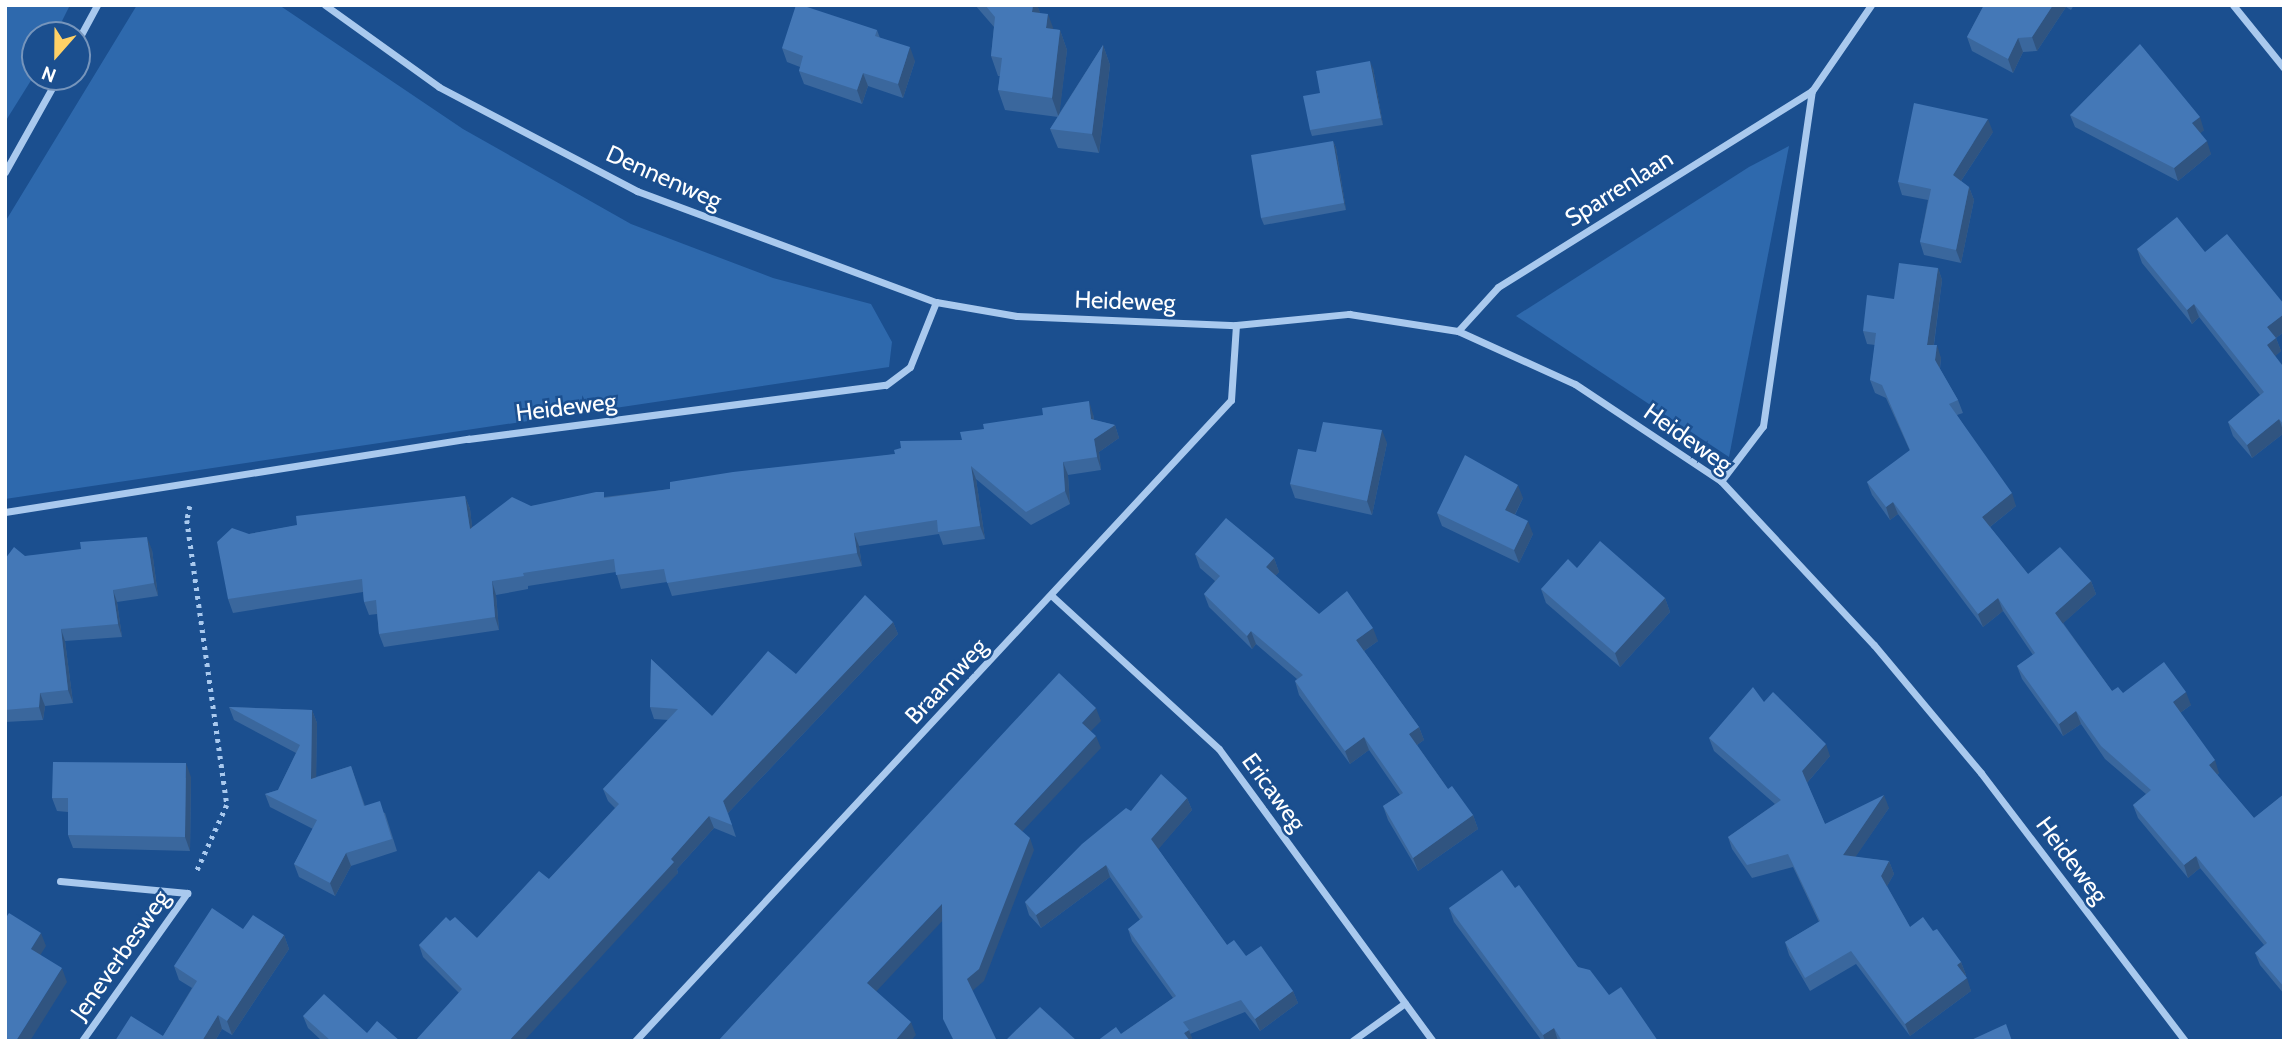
<!DOCTYPE html>
<style>
body{margin:0}
#map{position:relative;width:2289px;height:1046px;overflow:hidden;background:#1b4f8f;font-family:Cabin,sans-serif}
div>[style]{position:absolute}
.green>*{inset:0;background:#2e69ad}
.path>*{height:4.5px;margin-top:-2.25px;transform-origin:0;background:repeating-linear-gradient(90deg,#a9c9ee 0 3.5px,transparent 0 8.5px)}
.minor>*{height:7px;margin:-3.5px;padding:0 3.5px;transform-origin:3.5px;border-radius:3.5px;background:#a9c9ee}
.wall>*{inset:0;background:#3a679d}
.shaded-wall>*{inset:0;background:#305480}
.building>*{inset:0;background:#4478b7}
span{translate:-50% -50%;white-space:nowrap;text-align:center;line-height:1.15;-webkit-text-stroke:5px #1b4f8f;paint-order:stroke}
.street-label{font-size:24px;color:#fff}
.frame{position:absolute;inset:0;border:7px solid #fff;pointer-events:none}
.north{position:absolute;left:21px;top:21px;width:70px;height:70px;box-sizing:border-box;background:#1b4f8f;border:2px solid #7695bc;border-radius:50%;rotate:201deg;font-size:19px;font-weight:700;line-height:28px;text-align:center;color:#fff}
.north::after{content:'';display:block;margin:auto;width:24px;height:32px;background:#ffd166;clip-path:polygon(50% 0,100% 100%,50% 72%,0 100%)}
</style>
<div id="map">
<div class="green">
<i style="clip-path:polygon(5px 5px,70px 5px,55px 35px,35px 35px,35px 74px,5px 122px)"></i>
<i style="clip-path:polygon(137px 5px,279px 5px,463px 129px,631px 224px,773px 278px,871px 304px,892px 342px,889px 367px,5px 499px,5px 222px)"></i>
<i style="clip-path:polygon(1789px 146px,1729px 457px,1516px 316px,1749px 167px)"></i>
</div>
<div class="path">
<i style="left:190px;top:506px;width:14px;rotate:102deg"></i>
<i style="left:187px;top:520px;width:288px;rotate:82deg"></i>
<i style="left:227px;top:805px;width:75px;rotate:114.5deg"></i>
</div>
<div class="minor">
<i style="left:325px;top:5px;width:140px;rotate:35.7deg"></i>
<i style="left:439px;top:87px;width:224px;rotate:27.7deg"></i>
<i style="left:637px;top:191px;width:319px;rotate:20.4deg"></i>
<i style="left:936px;top:302px;width:82px;rotate:9.8deg"></i>
<i style="left:1017px;top:316px;width:219px;rotate:2.4deg"></i>
<i style="left:1236px;top:325px;width:114px;rotate:-5.6deg"></i>
<i style="left:1349px;top:314px;width:110px;rotate:8.9deg"></i>
<i style="left:1458px;top:331px;width:128px;rotate:24.4deg"></i>
<i style="left:1575px;top:384px;width:175px;rotate:33.6deg"></i>
<i style="left:1721px;top:481px;width:224px;rotate:47deg"></i>
<i style="left:1874px;top:645px;width:167px;rotate:50.1deg"></i>
<i style="left:1981px;top:773px;width:337px;rotate:52.7deg"></i>
<i style="left:2233px;top:5px;width:81px;rotate:51deg"></i>
<i style="left:77px;top:42px;width:42px;rotate:-61.6deg"></i>
<i style="left:5px;top:172px;width:109px;rotate:-60.8deg"></i>
<i style="left:1458px;top:331px;width:59px;rotate:-47.7deg"></i>
<i style="left:1498px;top:287px;width:370px;rotate:-32deg"></i>
<i style="left:1812px;top:91px;width:104px;rotate:-55.5deg"></i>
<i style="left:1721px;top:481px;width:69px;rotate:-52.6deg"></i>
<i style="left:1763px;top:426px;width:339px;rotate:-81.7deg"></i>
<i style="left:5px;top:512px;width:469px;rotate:-9deg"></i>
<i style="left:468px;top:439px;width:421px;rotate:-7.4deg"></i>
<i style="left:886px;top:385px;width:30px;rotate:-37deg"></i>
<i style="left:910px;top:367px;width:70px;rotate:-68.2deg"></i>
<i style="left:1052px;top:596px;width:226px;rotate:42.5deg"></i>
<i style="left:1219px;top:749px;width:362px;rotate:53.8deg"></i>
<i style="left:60px;top:881px;width:128px;rotate:5.4deg"></i>
<i style="left:187px;top:893px;width:181px;rotate:125.4deg"></i>
<i style="left:635px;top:1041px;width:875px;rotate:-47.08deg"></i>
<i style="left:1231px;top:400px;width:75px;rotate:-86.2deg"></i>
<i style="left:1352px;top:1041px;width:65px;rotate:-35.6deg"></i>
</div>
<div class="wall">
<i style="clip-path:polygon(975px 5px,1037px 5px,1040px 13px,1053px 29px,1060px 30px,1067px 50px,1059px 114px,1103px 45px,1110px 65px,1099px 153px,1058px 148px,1050px 129px,1058px 117px,1005px 110px,998px 90px,1000px 76px,998px 76px,991px 56px,994px 27px)"></i>
<i style="clip-path:polygon(1984px 5px,2074px 5px,2071px 10px,2066px 7px,2037px 51px,2023px 52px,2013px 73px,1972px 51px,1967px 37px)"></i>
<i style="clip-path:polygon(877px 30px,880px 38px,915px 61px,903px 98px,868px 86px,862px 104px,804px 84px,799px 71px,800px 67px,787px 62px,782px 48px)"></i>
<i style="clip-path:polygon(1373px 68px,1383px 125px,1312px 136px,1310px 130px)"></i>
<i style="clip-path:polygon(2070px 115px,2204px 130px,2200px 133px,2211px 154px,2178px 181px,2075px 127px)"></i>
<i style="clip-path:polygon(1993px 132px,1961px 181px,1969px 187px,1974px 200px,1961px 263px,1924px 255px,1920px 242px,1928px 200px,1902px 195px,1898px 182px)"></i>
<i style="clip-path:polygon(1333px 141px,1336px 148px,1346px 210px,1264px 225px,1261px 218px)"></i>
<i style="clip-path:polygon(2137px 249px,2205px 252px,2284px 304px,2284px 332px,2276px 338px,2281px 351px,2275px 356px,2284px 367px,2284px 433px,2252px 458px,2233px 436px,2228px 422px,2260px 395px,2199px 317px,2192px 324px,2142px 263px)"></i>
<i style="clip-path:polygon(1938px 268px,1942px 280px,1934px 345px,1941px 358px,1940px 369px,1958px 400px,1963px 413px,1957px 415px,2016px 506px,1990px 527px,2028px 574px,2091px 581px,2096px 594px,2063px 623px,2112px 691px,2191px 705px,2180px 713px,2219px 773px,2217px 775px,2254px 818px,2284px 794px,2284px 994px,2260px 965px,2255px 953px,2264px 945px,2200px 868px,2188px 878px,2138px 818px,2133px 805px,2146px 794px,2105px 759px,2081px 724px,2063px 736px,2022px 679px,2017px 666px,2033px 655px,2003px 611px,1983px 627px,1898px 514px,1890px 520px,1872px 495px,1867px 482px,1910px 451px,1886px 398px,1875px 393px,1870px 380px,1875px 345px,1867px 344px,1863px 331px,1894px 299px)"></i>
<i style="clip-path:polygon(1093px 414px,1094px 420px,1115px 425px,1119px 438px,1099px 452px,1101px 470px,1068px 475px,1070px 504px,1031px 525px,976px 479px,985px 539px,943px 545px,939px 534px,859px 546px,862px 566px,672px 596px,667px 582px,621px 589px,616px 572px,528px 586px,528px 589px,496px 595px,499px 630px,384px 647px,379px 634px,377px 614px,369px 615px,364px 602px,363px 592px,233px 613px,228px 599px,249px 534px,465px 496px,470px 509px,472px 527px,531px 506px,670px 489px,895px 454px)"></i>
<i style="clip-path:polygon(1387px 443px,1372px 515px,1295px 498px,1290px 484px)"></i>
<i style="clip-path:polygon(1523px 498px,1515px 515px,1533px 534px,1519px 563px,1442px 526px,1437px 513px)"></i>
<i style="clip-path:polygon(152px 550px,158px 596px,117px 602px,122px 637px,65px 641px,73px 703px,45px 706px,43px 720px,5px 722px,5px 559px,25px 556px)"></i>
<i style="clip-path:polygon(1195px 554px,1274px 558px,1279px 572px,1275px 576px,1319px 614px,1378px 641px,1364px 651px,1419px 727px,1424px 740px,1417px 745px,1448px 789px,1473px 815px,1478px 829px,1418px 871px,1388px 820px,1383px 806px,1400px 795px,1369px 750px,1350px 764px,1299px 695px,1295px 681px,1297px 679px,1256px 644px,1252px 649px,1209px 607px,1204px 594px,1215px 581px,1200px 568px)"></i>
<i style="clip-path:polygon(1577px 568px,1665px 598px,1670px 612px,1620px 667px,1546px 603px,1541px 589px)"></i>
<i style="clip-path:polygon(893px 622px,898px 634px,728px 813px,736px 837px,714px 828px,677px 869px,678px 873px,459px 993px,423px 957px,419px 945px,450px 921px,477px 938px,549px 879px,615px 808px,608px 801px,603px 789px,668px 720px,654px 719px,650px 707px,651px 659px,712px 716px,796px 674px)"></i>
<i style="clip-path:polygon(1764px 702px,1830px 756px,1807px 783px,1825px 824px,1889px 808px,1855px 857px,1889px 861px,1894px 874px,1887px 886px,1910px 927px,1933px 931px,1961px 962px,1966px 975px,1965px 976px,1971px 991px,1910px 1036px,1856px 964px,1810px 991px,1789px 955px,1785px 942px,1819px 922px,1793px 867px,1752px 878px,1732px 849px,1728px 837px,1775px 804px,1714px 751px,1709px 738px)"></i>
<i style="clip-path:polygon(229px 707px,312px 710px,317px 723px,316px 777px,351px 766px,365px 806px,385px 813px,397px 851px,351px 866px,335px 896px,299px 877px,294px 864px,313px 829px,270px 807px,265px 794px,278px 790px,296px 753px,234px 720px)"></i>
<i style="clip-path:polygon(191px 777px,190px 851px,73px 848px,68px 835px,68px 812px,57px 811px,52px 798px)"></i>
<i style="clip-path:polygon(1187px 798px,1192px 810px,1158px 849px,1227px 945px,1246px 956px,1293px 991px,1298px 1003px,1260px 1031px,1245px 1012px,1190px 1034px,1193px 1041px,1121px 1034px,1173px 998px,1132px 941px,1128px 929px,1140px 920px,1110px 877px,1041px 928px,1029px 915px,1025px 902px,1131px 811px)"></i>
<i style="clip-path:polygon(1515px 888px,1578px 967px,1658px 1041px,1542px 1041px,1454px 922px,1449px 908px)"></i>
<i style="clip-path:polygon(243px 929px,284px 935px,289px 949px,232px 1035px,222px 1029px,215px 1041px,115px 1041px,163px 1036px,192px 988px,179px 980px,174px 966px)"></i>
<i style="clip-path:polygon(303px 1016px,367px 1033px,400px 1041px,322px 1041px,308px 1028px)"></i>
</div>
<div class="shaded-wall">
<i style="clip-path:polygon(1033px 5px,1037px 5px,1041px 15px,1032px 12px)"></i>
<i style="clip-path:polygon(2053px 5px,2065px 5px,2066px 7px,2037px 51px,2032px 37px)"></i>
<i style="clip-path:polygon(1048px 14px,1055px 33px,1046px 28px)"></i>
<i style="clip-path:polygon(1060px 30px,1067px 50px,1059px 118px,1052px 98px)"></i>
<i style="clip-path:polygon(2018px 38px,2023px 52px,2013px 73px,2008px 59px)"></i>
<i style="clip-path:polygon(1103px 45px,1110px 65px,1099px 153px,1092px 134px)"></i>
<i style="clip-path:polygon(910px 47px,915px 61px,903px 98px,898px 84px)"></i>
<i style="clip-path:polygon(1370px 61px,1373px 68px,1383px 125px,1381px 118px)"></i>
<i style="clip-path:polygon(863px 73px,868px 86px,862px 104px,857px 90px)"></i>
<i style="clip-path:polygon(2200px 117px,2204px 130px,2197px 136px,2192px 123px)"></i>
<i style="clip-path:polygon(1988px 119px,1993px 132px,1957px 187px,1953px 175px)"></i>
<i style="clip-path:polygon(1333px 141px,1336px 148px,1346px 210px,1344px 203px)"></i>
<i style="clip-path:polygon(2207px 141px,2211px 154px,2178px 181px,2174px 168px)"></i>
<i style="clip-path:polygon(1969px 187px,1974px 200px,1961px 263px,1956px 250px)"></i>
<i style="clip-path:polygon(1938px 268px,1942px 280px,1932px 358px,1927px 345px)"></i>
<i style="clip-path:polygon(2194px 304px,2199px 317px,2192px 324px,2187px 310px)"></i>
<i style="clip-path:polygon(2284px 314px,2284px 332px,2276px 338px,2281px 351px,2272px 359px,2267px 345px,2267px 327px)"></i>
<i style="clip-path:polygon(1937px 345px,1941px 358px,1939px 373px,1935px 360px)"></i>
<i style="clip-path:polygon(1089px 401px,1093px 414px,1096px 433px,1091px 419px)"></i>
<i style="clip-path:polygon(2279px 419px,2284px 433px,2252px 458px,2247px 445px)"></i>
<i style="clip-path:polygon(1115px 425px,1119px 438px,1099px 452px,1101px 470px,1097px 457px,1094px 439px)"></i>
<i style="clip-path:polygon(1382px 430px,1387px 443px,1372px 515px,1367px 501px)"></i>
<i style="clip-path:polygon(1063px 462px,1068px 475px,1070px 504px,1065px 491px)"></i>
<i style="clip-path:polygon(971px 466px,976px 479px,985px 539px,980px 526px)"></i>
<i style="clip-path:polygon(1518px 485px,1523px 498px,1510px 524px,1505px 510px)"></i>
<i style="clip-path:polygon(2012px 493px,2016px 506px,1986px 530px,1982px 517px)"></i>
<i style="clip-path:polygon(465px 496px,470px 509px,474px 542px,470px 529px)"></i>
<i style="clip-path:polygon(1893px 502px,1898px 514px,1890px 520px,1886px 507px)"></i>
<i style="clip-path:polygon(1528px 521px,1533px 534px,1519px 563px,1514px 550px)"></i>
<i style="clip-path:polygon(854px 533px,859px 546px,862px 566px,857px 553px)"></i>
<i style="clip-path:polygon(147px 537px,152px 550px,158px 596px,154px 583px)"></i>
<i style="clip-path:polygon(1274px 558px,1279px 572px,1271px 581px,1266px 567px)"></i>
<i style="clip-path:polygon(492px 581px,496px 595px,499px 630px,495px 617px)"></i>
<i style="clip-path:polygon(2091px 581px,2096px 594px,2060px 626px,2055px 613px)"></i>
<i style="clip-path:polygon(113px 590px,117px 602px,122px 637px,118px 624px)"></i>
<i style="clip-path:polygon(1665px 598px,1670px 612px,1620px 667px,1615px 653px)"></i>
<i style="clip-path:polygon(1998px 598px,2003px 611px,1983px 627px,1978px 614px)"></i>
<i style="clip-path:polygon(893px 622px,898px 634px,728px 813px,723px 801px)"></i>
<i style="clip-path:polygon(1373px 628px,1378px 641px,1361px 653px,1356px 640px)"></i>
<i style="clip-path:polygon(61px 629px,65px 641px,73px 703px,68px 690px)"></i>
<i style="clip-path:polygon(1251px 631px,1256px 644px,1252px 649px,1247px 636px)"></i>
<i style="clip-path:polygon(2186px 692px,2191px 705px,2177px 715px,2173px 702px)"></i>
<i style="clip-path:polygon(40px 693px,45px 706px,43px 720px,39px 707px)"></i>
<i style="clip-path:polygon(1096px 708px,1101px 721px,1087px 735px,1082px 723px)"></i>
<i style="clip-path:polygon(312px 710px,317px 723px,316px 792px,311px 779px)"></i>
<i style="clip-path:polygon(2076px 711px,2081px 724px,2063px 736px,2059px 724px)"></i>
<i style="clip-path:polygon(1419px 727px,1424px 740px,1414px 747px,1409px 734px)"></i>
<i style="clip-path:polygon(1096px 736px,1101px 748px,1018px 836px,1014px 824px)"></i>
<i style="clip-path:polygon(1364px 737px,1369px 750px,1350px 764px,1345px 751px)"></i>
<i style="clip-path:polygon(1826px 744px,1830px 756px,1806px 784px,1802px 771px)"></i>
<i style="clip-path:polygon(2215px 760px,2219px 773px,2213px 778px,2209px 765px)"></i>
<i style="clip-path:polygon(186px 763px,191px 777px,190px 851px,185px 837px)"></i>
<i style="clip-path:polygon(1884px 795px,1889px 808px,1848px 868px,1843px 855px)"></i>
<i style="clip-path:polygon(1187px 798px,1192px 810px,1156px 852px,1151px 839px)"></i>
<i style="clip-path:polygon(1473px 815px,1478px 829px,1418px 871px,1413px 858px)"></i>
<i style="clip-path:polygon(709px 816px,714px 828px,677px 869px,678px 873px,524px 1041px,509px 1041px)"></i>
<i style="clip-path:polygon(1030px 838px,1034px 850px,984px 981px,971px 992px,967px 979px)"></i>
<i style="clip-path:polygon(346px 853px,351px 866px,335px 896px,330px 883px)"></i>
<i style="clip-path:polygon(2196px 856px,2200px 868px,2188px 878px,2184px 865px)"></i>
<i style="clip-path:polygon(1889px 861px,1894px 874px,1886px 888px,1881px 876px)"></i>
<i style="clip-path:polygon(1106px 865px,1110px 877px,1041px 928px,1036px 915px)"></i>
<i style="clip-path:polygon(942px 904px,946px 917px,872px 996px,867px 983px)"></i>
<i style="clip-path:polygon(41px 933px,46px 946px,36px 962px,31px 949px)"></i>
<i style="clip-path:polygon(284px 935px,289px 949px,232px 1035px,227px 1021px)"></i>
<i style="clip-path:polygon(1961px 962px,1966px 975px,1961px 978px,1957px 965px)"></i>
<i style="clip-path:polygon(62px 968px,67px 982px,30px 1041px,16px 1041px)"></i>
<i style="clip-path:polygon(1967px 978px,1971px 991px,1910px 1036px,1905px 1024px)"></i>
<i style="clip-path:polygon(1293px 991px,1298px 1003px,1260px 1031px,1255px 1019px)"></i>
<i style="clip-path:polygon(218px 1015px,222px 1029px,215px 1041px,202px 1041px)"></i>
<i style="clip-path:polygon(911px 1022px,916px 1035px,911px 1041px,895px 1041px)"></i>
<i style="clip-path:polygon(1554px 1028px,1558px 1041px,1545px 1041px,1543px 1035px)"></i>
<i style="clip-path:polygon(1189px 1030px,1193px 1041px,1187px 1041px,1184px 1033px)"></i>
</div>
<div class="building">
<i style="clip-path:polygon(796px 5px,801px 5px,877px 30px,875px 36px,910px 47px,898px 84px,863px 73px,857px 90px,799px 71px,803px 56px,782px 48px)"></i>
<i style="clip-path:polygon(985px 5px,1033px 5px,1032px 12px,1048px 14px,1046px 28px,1060px 30px,1052px 98px,998px 90px,1002px 58px,991px 56px,995px 17px)"></i>
<i style="clip-path:polygon(1984px 5px,2053px 5px,2032px 37px,2018px 38px,2008px 59px,1967px 37px)"></i>
<i style="clip-path:polygon(2140px 44px,2200px 117px,2192px 123px,2207px 141px,2174px 168px,2070px 115px)"></i>
<i style="clip-path:polygon(1103px 45px,1092px 134px,1050px 129px)"></i>
<i style="clip-path:polygon(1370px 61px,1381px 118px,1310px 130px,1303px 96px,1320px 93px,1316px 71px)"></i>
<i style="clip-path:polygon(1914px 103px,1988px 119px,1953px 175px,1969px 187px,1956px 250px,1920px 242px,1931px 189px,1898px 182px)"></i>
<i style="clip-path:polygon(1333px 141px,1344px 203px,1261px 218px,1251px 155px)"></i>
<i style="clip-path:polygon(2177px 217px,2205px 252px,2227px 234px,2284px 304px,2284px 314px,2267px 327px,2276px 338px,2267px 345px,2284px 368px,2284px 425px,2279px 419px,2247px 445px,2228px 422px,2264px 392px,2194px 304px,2187px 310px,2137px 249px)"></i>
<i style="clip-path:polygon(1899px 263px,1938px 268px,1927px 345px,1937px 345px,1935px 360px,1958px 400px,1949px 404px,2012px 493px,1982px 517px,2028px 574px,2060px 547px,2091px 581px,2055px 613px,2112px 691px,2118px 687px,2123px 693px,2164px 662px,2186px 692px,2173px 702px,2215px 760px,2209px 765px,2254px 818px,2284px 794px,2284px 987px,2255px 953px,2267px 943px,2196px 856px,2184px 865px,2133px 805px,2151px 790px,2101px 746px,2076px 711px,2059px 724px,2017px 666px,2035px 653px,1998px 598px,1978px 614px,1893px 502px,1886px 507px,1867px 482px,1910px 450px,1882px 385px,1870px 380px,1876px 333px,1863px 331px,1867px 295px,1894px 299px)"></i>
<i style="clip-path:polygon(1089px 401px,1091px 419px,1115px 425px,1094px 439px,1097px 457px,1063px 462px,1065px 491px,1026px 512px,971px 466px,980px 526px,938px 532px,937px 520px,854px 533px,857px 553px,667px 583px,664px 569px,616px 575px,614px 559px,523px 573px,524px 576px,492px 581px,495px 617px,379px 634px,376px 600px,364px 602px,362px 579px,228px 599px,217px 542px,232px 528px,249px 534px,297px 525px,296px 516px,465px 496px,470px 529px,512px 497px,531px 506px,596px 492px,604px 492px,604px 498px,670px 489px,670px 482px,733px 472px,895px 454px,894px 450px,901px 448px,900px 441px,962px 440px,960px 432px,984px 429px,983px 424px,1043px 415px,1042px 408px)"></i>
<i style="clip-path:polygon(1323px 422px,1382px 430px,1367px 501px,1290px 484px,1298px 449px,1316px 452px)"></i>
<i style="clip-path:polygon(1465px 455px,1518px 485px,1505px 510px,1528px 521px,1514px 550px,1437px 513px)"></i>
<i style="clip-path:polygon(1226px 518px,1274px 558px,1266px 567px,1319px 614px,1347px 591px,1373px 628px,1356px 640px,1419px 727px,1409px 734px,1448px 789px,1452px 786px,1473px 815px,1413px 858px,1383px 806px,1403px 793px,1364px 737px,1345px 751px,1295px 681px,1303px 675px,1251px 631px,1247px 636px,1204px 594px,1220px 576px,1195px 554px)"></i>
<i style="clip-path:polygon(147px 537px,154px 583px,113px 590px,118px 624px,61px 629px,68px 690px,40px 693px,39px 707px,5px 710px,5px 559px,14px 547px,25px 556px,81px 549px,80px 542px)"></i>
<i style="clip-path:polygon(1600px 541px,1665px 598px,1615px 653px,1541px 589px,1568px 559px,1577px 568px)"></i>
<i style="clip-path:polygon(865px 595px,893px 622px,723px 801px,732px 825px,709px 816px,671px 859px,674px 862px,509px 1041px,415px 1041px,462px 989px,419px 945px,446px 917px,450px 921px,455px 917px,477px 938px,539px 871px,549px 879px,619px 804px,603px 789px,678px 709px,650px 707px,651px 659px,712px 716px,768px 651px,796px 674px)"></i>
<i style="clip-path:polygon(1059px 673px,1096px 708px,1082px 723px,1096px 736px,1014px 824px,1030px 838px,979px 969px,967px 979px,997px 1041px,954px 1041px,943px 1019px,942px 904px,867px 983px,911px 1022px,895px 1041px,718px 1041px)"></i>
<i style="clip-path:polygon(1753px 687px,1764px 702px,1773px 692px,1826px 744px,1802px 771px,1825px 824px,1884px 795px,1843px 855px,1889px 861px,1881px 876px,1910px 927px,1923px 917px,1933px 931px,1937px 929px,1961px 962px,1957px 965px,1967px 978px,1905px 1024px,1851px 951px,1805px 978px,1785px 942px,1820px 921px,1788px 854px,1747px 865px,1728px 837px,1781px 800px,1709px 738px)"></i>
<i style="clip-path:polygon(229px 707px,312px 710px,311px 779px,351px 766px,364px 806px,380px 801px,392px 839px,346px 853px,330px 883px,294px 864px,317px 820px,265px 794px,278px 790px,300px 745px)"></i>
<i style="clip-path:polygon(53px 762px,186px 763px,185px 837px,68px 835px,68px 798px,52px 798px)"></i>
<i style="clip-path:polygon(1161px 774px,1187px 798px,1151px 839px,1227px 945px,1234px 940px,1246px 956px,1261px 946px,1293px 991px,1255px 1019px,1241px 1000px,1183px 1022px,1189px 1030px,1184px 1033px,1190px 1041px,1097px 1041px,1116px 1027px,1121px 1034px,1176px 996px,1128px 929px,1143px 917px,1106px 865px,1036px 915px,1025px 902px,1082px 844px,1126px 808px,1131px 811px)"></i>
<i style="clip-path:polygon(1502px 870px,1515px 888px,1519px 885px,1578px 967px,1590px 970px,1609px 995px,1621px 987px,1658px 1041px,1562px 1041px,1554px 1028px,1543px 1035px,1449px 908px)"></i>
<i style="clip-path:polygon(212px 908px,243px 929px,253px 915px,284px 935px,227px 1021px,218px 1015px,202px 1041px,115px 1041px,131px 1016px,163px 1036px,197px 981px,174px 966px)"></i>
<i style="clip-path:polygon(9px 913px,41px 933px,31px 949px,62px 968px,16px 1041px,5px 1041px,5px 919px)"></i>
<i style="clip-path:polygon(324px 994px,367px 1033px,377px 1021px,400px 1041px,331px 1041px,303px 1016px)"></i>
<i style="clip-path:polygon(1040px 1007px,1077px 1041px,1005px 1041px)"></i>
<i style="clip-path:polygon(2006px 1024px,2012px 1041px,1969px 1041px)"></i>
</div>
<div class="street-label">
<span style="left:664px;top:177px;rotate:24deg">Dennenweg</span>
<span style="left:1619px;top:188px;rotate:-32deg">Sparrenlaan</span>
<span style="left:1125px;top:301px;rotate:2deg">Heideweg</span>
<span style="left:566px;top:407px;rotate:-7deg">Heideweg</span>
<span style="left:1688px;top:438px;rotate:35deg">Heideweg</span>
<span style="left:946px;top:681px;rotate:-47deg">Braamweg</span>
<span style="left:1274px;top:792px;rotate:54deg">Ericaweg</span>
<span style="left:2072px;top:860px;rotate:53deg">Heideweg</span>
<span style="left:120px;top:955px;rotate:-55deg">Jeneverbesweg</span>
</div>
<div class="frame"></div>
<div class="north">N</div>
</div>
